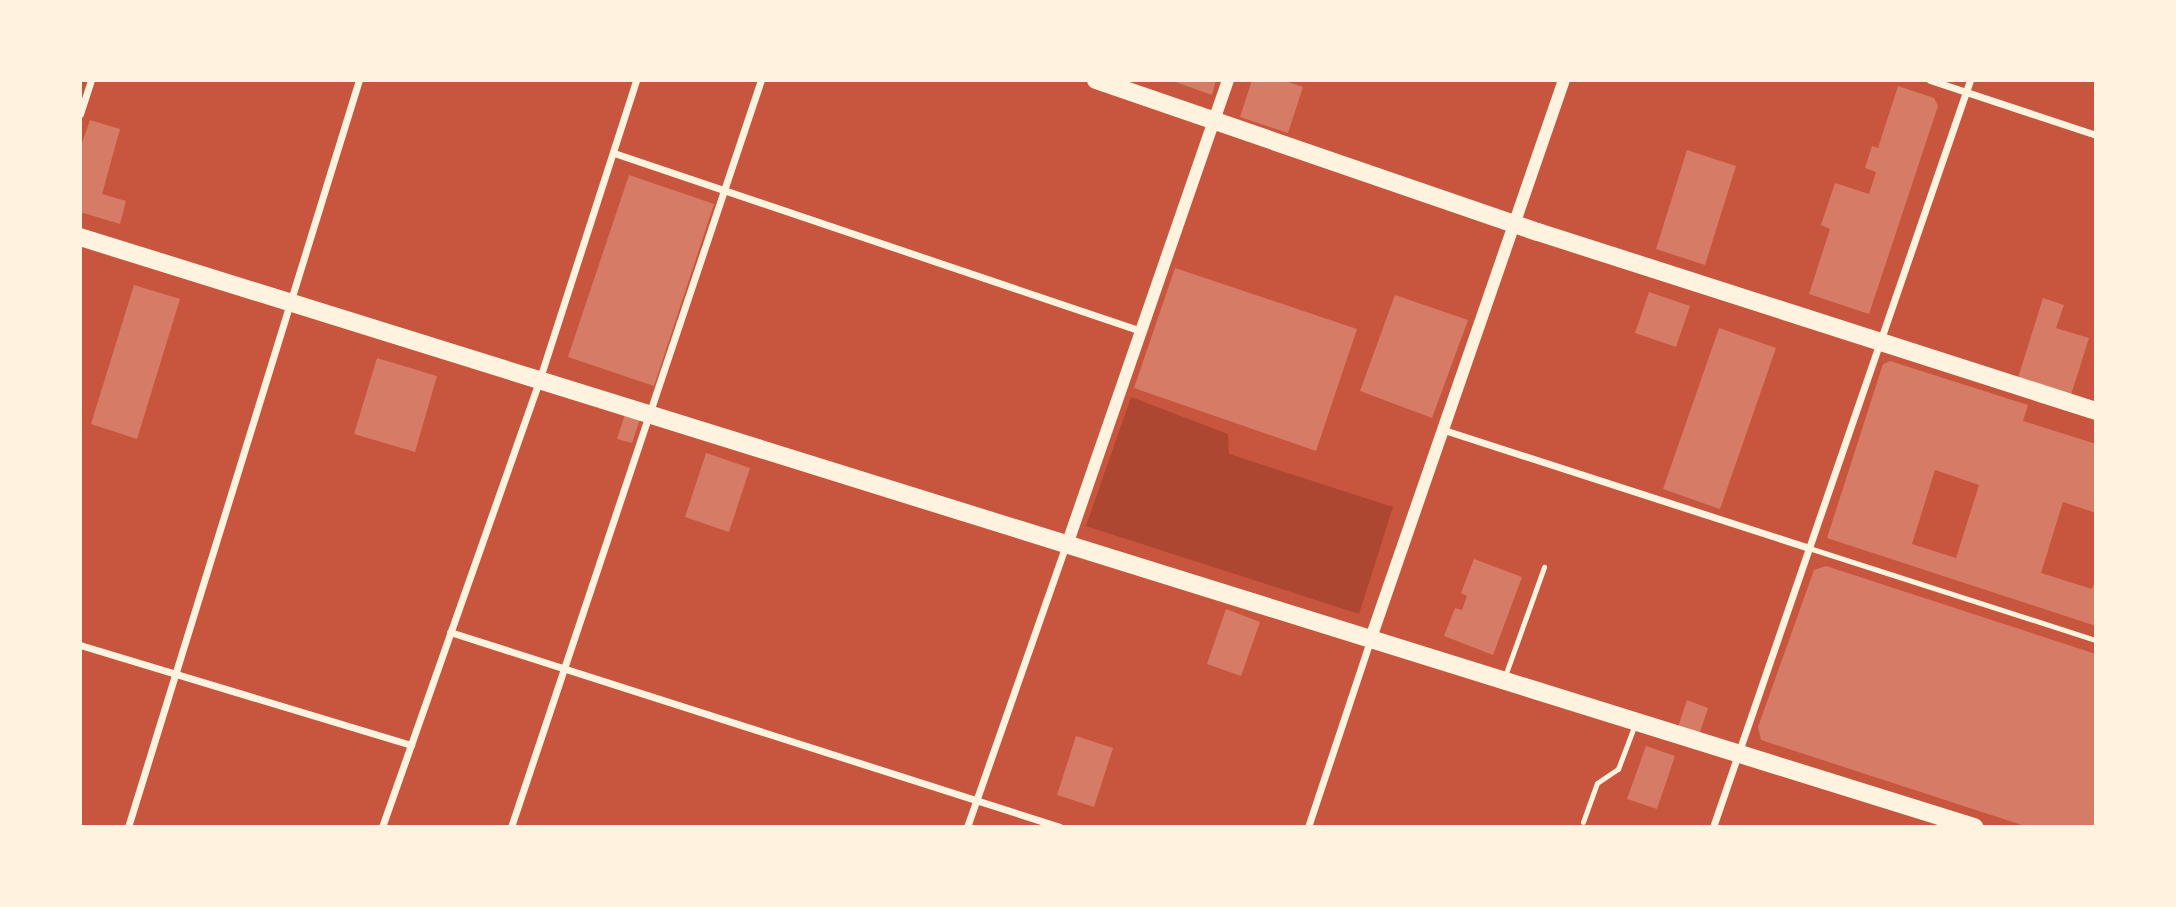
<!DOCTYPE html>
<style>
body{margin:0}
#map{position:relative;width:2176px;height:907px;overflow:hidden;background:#c8553d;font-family:"Fira Sans",sans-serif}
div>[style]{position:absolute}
.green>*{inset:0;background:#ae4732}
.building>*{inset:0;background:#d67c66}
.service>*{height:5px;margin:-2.5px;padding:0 2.5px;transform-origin:2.5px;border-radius:2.5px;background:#fff3e0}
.minor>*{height:7px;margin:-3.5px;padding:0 3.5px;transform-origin:3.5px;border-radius:3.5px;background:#fff3e0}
.tertiary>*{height:12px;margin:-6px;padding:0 6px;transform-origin:6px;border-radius:6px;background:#fff3e0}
.primary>*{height:18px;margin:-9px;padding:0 9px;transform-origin:9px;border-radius:9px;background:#fff3e0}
span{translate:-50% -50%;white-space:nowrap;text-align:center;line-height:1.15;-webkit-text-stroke:7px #fff3e0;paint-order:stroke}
.frame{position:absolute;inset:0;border:82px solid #fff3e0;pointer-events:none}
</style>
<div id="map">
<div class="green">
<i style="clip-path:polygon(1131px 397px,1228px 434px,1229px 454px,1393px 507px,1359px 614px,1086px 526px)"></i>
</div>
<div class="building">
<i style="clip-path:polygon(1170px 80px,1216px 80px,1212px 95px)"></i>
<i style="clip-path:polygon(1252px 80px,1282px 80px,1303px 87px,1288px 133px,1240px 117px)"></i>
<i style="clip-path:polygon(1898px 86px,1934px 98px,1938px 106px,1869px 314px,1809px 294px,1830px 229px,1821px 225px,1835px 183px,1869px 194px,1876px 172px,1865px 168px,1872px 146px,1878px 148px)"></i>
<i style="clip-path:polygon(90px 120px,120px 129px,102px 194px,126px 201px,120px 224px,80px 212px,80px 149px)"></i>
<i style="clip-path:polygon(1687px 150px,1736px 166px,1705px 265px,1656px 249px)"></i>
<i style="clip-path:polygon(629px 175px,714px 204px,654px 386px,568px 357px)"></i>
<i style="clip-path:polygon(1175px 268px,1357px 329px,1316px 451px,1134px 388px)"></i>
<i style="clip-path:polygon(134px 285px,180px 299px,137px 439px,91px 424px)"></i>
<i style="clip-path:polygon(1649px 292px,1690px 306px,1676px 347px,1635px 333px)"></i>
<i style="clip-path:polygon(1395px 295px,1468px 320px,1432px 418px,1360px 391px)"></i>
<i style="clip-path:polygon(2043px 298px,2064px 305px,2056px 328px,2089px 338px,2070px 398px,2017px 381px)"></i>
<i style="clip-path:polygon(1719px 328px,1776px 348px,1720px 509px,1663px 489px)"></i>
<i style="clip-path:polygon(377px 358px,437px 376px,415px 452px,354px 434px)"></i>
<i style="clip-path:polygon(evenodd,1890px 361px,2028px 405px,2023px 421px,2096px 444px,2096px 513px,2063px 502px,2041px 573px,2092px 589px,2096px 579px,2096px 626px,1827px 538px,1883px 364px,1890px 361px,1935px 470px,1979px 485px,1956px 558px,1912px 544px,1935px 470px)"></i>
<i style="clip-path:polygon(626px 411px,641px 416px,632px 443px,617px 439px)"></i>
<i style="clip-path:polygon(706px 453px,750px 468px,729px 532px,685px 517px)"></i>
<i style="clip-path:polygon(1474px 559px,1522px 577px,1493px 655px,1444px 636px,1455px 608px,1462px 610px,1467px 596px,1461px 593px)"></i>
<i style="clip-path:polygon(1826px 566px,2096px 654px,2096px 827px,2028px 827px,1761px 740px,1758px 727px,1814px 570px)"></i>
<i style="clip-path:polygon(1226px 609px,1260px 622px,1241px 676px,1207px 664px)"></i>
<i style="clip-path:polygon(1687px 700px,1708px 708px,1699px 735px,1678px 727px)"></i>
<i style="clip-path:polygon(1076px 736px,1113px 748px,1094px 807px,1057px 795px)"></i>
<i style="clip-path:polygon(1646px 746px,1675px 756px,1657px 809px,1627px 799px)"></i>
</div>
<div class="service">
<i style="left:1809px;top:548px;width:301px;rotate:17.8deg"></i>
<i style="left:1505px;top:676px;width:116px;rotate:-70.3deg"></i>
<i style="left:1583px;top:822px;width:41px;rotate:-70.3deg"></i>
<i style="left:1597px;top:783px;width:25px;rotate:-34deg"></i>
<i style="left:1618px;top:769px;width:48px;rotate:-69.3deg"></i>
</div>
<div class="minor">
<i style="left:1930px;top:80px;width:175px;rotate:18.3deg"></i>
<i style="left:80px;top:114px;width:36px;rotate:-72deg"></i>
<i style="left:614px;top:153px;width:556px;rotate:18.66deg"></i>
<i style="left:1444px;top:430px;width:381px;rotate:17.9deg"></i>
<i style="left:450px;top:632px;width:640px;rotate:17.73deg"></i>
<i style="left:80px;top:645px;width:346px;rotate:16.8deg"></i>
<i style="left:128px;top:827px;width:782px;rotate:-72.82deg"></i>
<i style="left:382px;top:827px;width:473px;rotate:-70.6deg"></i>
<i style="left:539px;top:381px;width:316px;rotate:-72.1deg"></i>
<i style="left:511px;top:827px;width:788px;rotate:-71.5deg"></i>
<i style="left:967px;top:827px;width:299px;rotate:-70.7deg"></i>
<i style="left:1308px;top:827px;width:196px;rotate:-71.6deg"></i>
<i style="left:1713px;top:827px;width:790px;rotate:-71.01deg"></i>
</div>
<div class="tertiary">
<i style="left:1068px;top:542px;width:489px;rotate:-70.9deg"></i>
<i style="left:1372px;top:635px;width:587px;rotate:-70.92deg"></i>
</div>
<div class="primary">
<i style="left:1096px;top:80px;width:467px;rotate:19deg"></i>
<i style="left:1538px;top:232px;width:586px;rotate:17.79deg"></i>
<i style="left:80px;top:237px;width:1984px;rotate:17.3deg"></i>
</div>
<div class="frame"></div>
</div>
